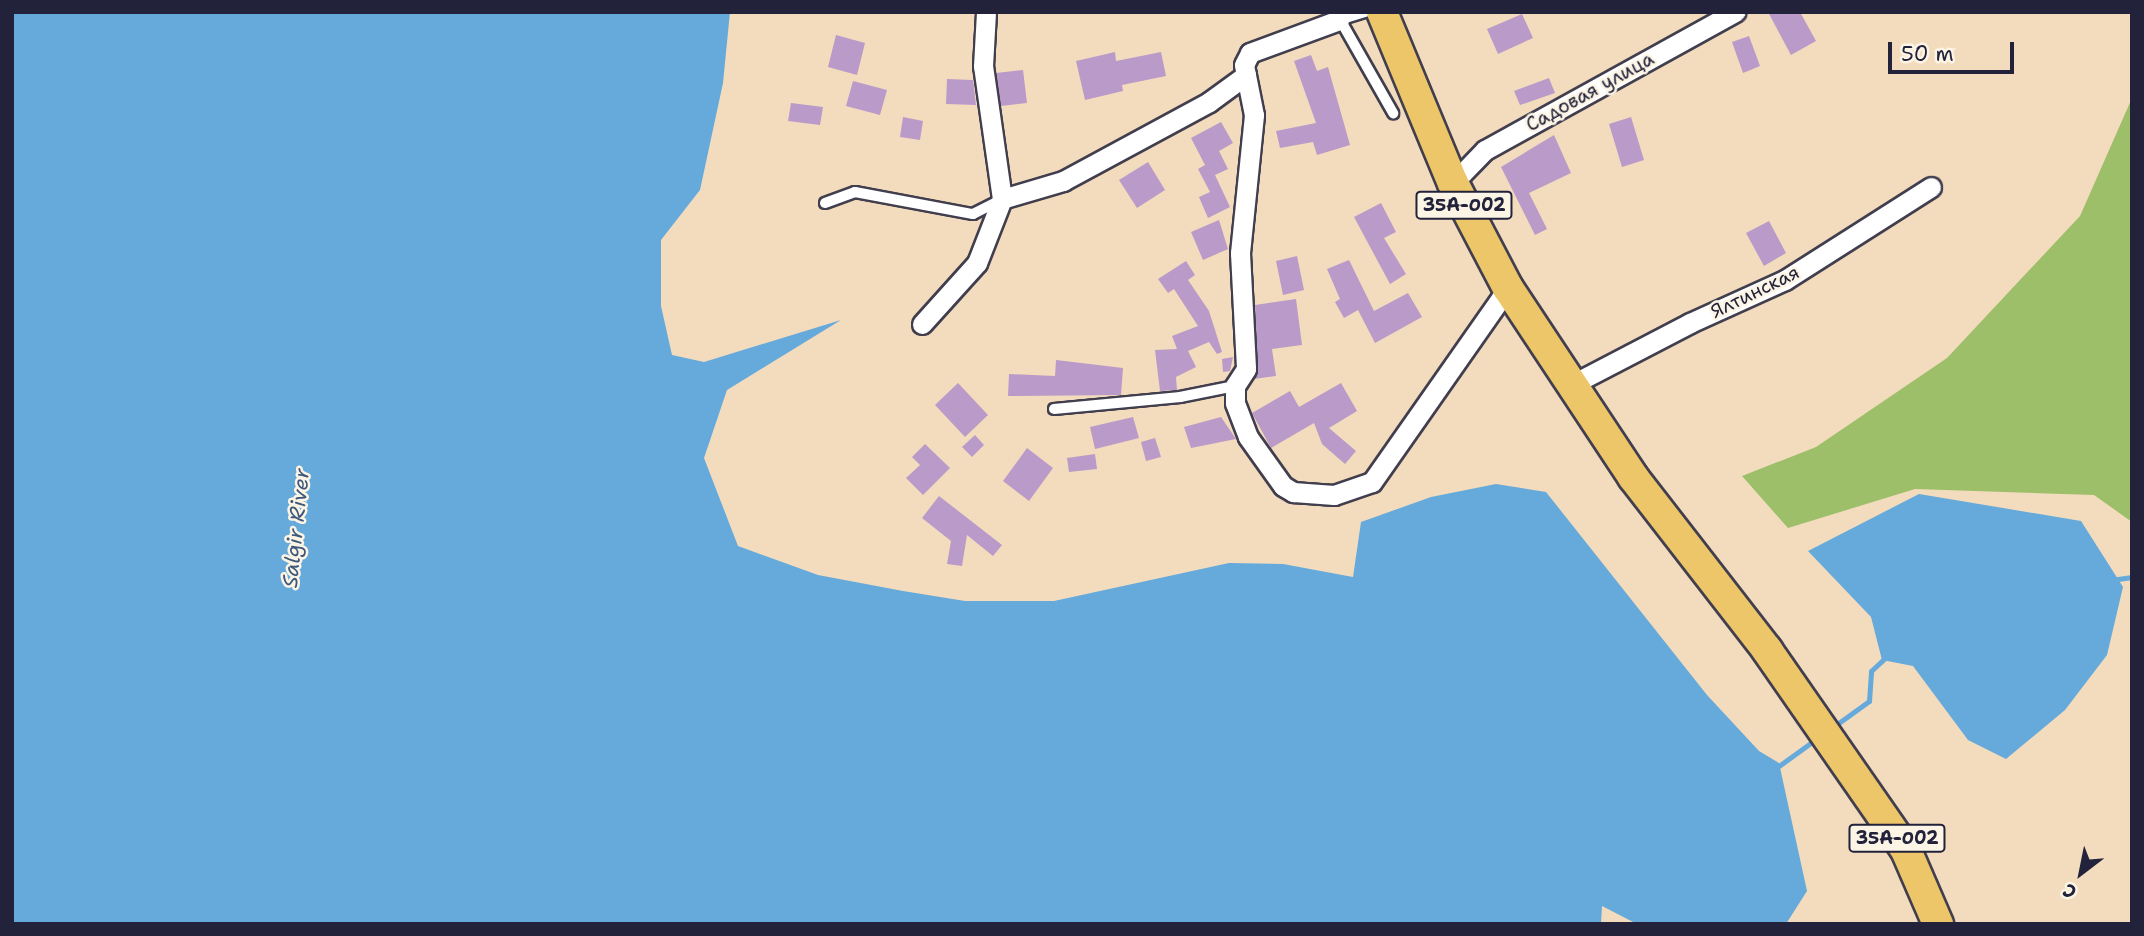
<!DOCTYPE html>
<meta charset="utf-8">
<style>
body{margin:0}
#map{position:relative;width:2144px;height:936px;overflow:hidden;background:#f3dcbd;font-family:"Shantell Sans",sans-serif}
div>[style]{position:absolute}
.green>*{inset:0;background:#9dbf69}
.water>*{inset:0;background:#66a9db}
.stream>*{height:5px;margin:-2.5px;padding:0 2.5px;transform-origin:2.5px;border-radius:2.5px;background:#66a9db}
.building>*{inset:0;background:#b99ac8}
.roads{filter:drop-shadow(2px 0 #413e4e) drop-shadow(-2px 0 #413e4e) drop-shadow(0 2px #413e4e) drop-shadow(0 -2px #413e4e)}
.lane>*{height:10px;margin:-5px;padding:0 5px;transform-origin:5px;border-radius:5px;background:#fff}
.street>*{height:19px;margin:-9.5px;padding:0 9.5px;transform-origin:9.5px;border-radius:9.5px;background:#fff}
.primary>*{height:30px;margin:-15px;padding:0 15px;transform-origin:15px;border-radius:15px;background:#ecc669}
span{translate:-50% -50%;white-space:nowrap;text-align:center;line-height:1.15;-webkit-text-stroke:5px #fcf5e5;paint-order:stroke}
.shield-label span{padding:2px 5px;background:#fcf5e5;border:2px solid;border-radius:5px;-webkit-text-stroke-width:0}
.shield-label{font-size:18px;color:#22223b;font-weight:700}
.street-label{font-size:19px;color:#22223b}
.water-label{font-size:21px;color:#3d587b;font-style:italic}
.frame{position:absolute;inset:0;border:14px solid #22223b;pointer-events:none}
.north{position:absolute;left:2046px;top:838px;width:70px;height:70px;-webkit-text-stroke:5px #fcf5e5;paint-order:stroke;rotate:212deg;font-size:19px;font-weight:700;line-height:28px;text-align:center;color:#22223b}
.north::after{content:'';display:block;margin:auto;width:24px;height:32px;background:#22223b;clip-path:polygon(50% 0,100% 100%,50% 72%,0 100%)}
.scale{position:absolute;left:1888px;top:42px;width:126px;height:32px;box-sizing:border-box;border:4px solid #22223b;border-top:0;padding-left:9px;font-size:21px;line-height:24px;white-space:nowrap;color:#22223b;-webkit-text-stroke:5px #fcf5e5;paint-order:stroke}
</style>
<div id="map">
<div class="green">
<i style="clip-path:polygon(2132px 98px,2132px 522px,2094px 495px,1915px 489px,1788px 528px,1742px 476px,1816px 447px,1947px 358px,2080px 216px)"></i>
</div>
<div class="water">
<i style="clip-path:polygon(12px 12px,730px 12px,723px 83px,700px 190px,661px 240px,661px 306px,672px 355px,704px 362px,841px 320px,727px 390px,704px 458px,738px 546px,818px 575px,903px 591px,965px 601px,1054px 601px,1229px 563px,1283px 564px,1353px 577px,1361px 522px,1431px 497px,1496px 484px,1546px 492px,1707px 695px,1759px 751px,1779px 763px,1807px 891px,1786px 924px,1637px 924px,1602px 906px,1601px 924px,12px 924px)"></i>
<i style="clip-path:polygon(1919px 494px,2081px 521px,2123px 587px,2107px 655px,2065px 710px,2006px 759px,1968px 740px,1913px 666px,1882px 660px,1871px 617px,1808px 551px)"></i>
</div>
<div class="stream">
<i style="left:2111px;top:580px;width:21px;rotate:-8deg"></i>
<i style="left:1833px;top:727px;width:44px;rotate:-35.8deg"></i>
<i style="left:1869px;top:701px;width:30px;rotate:-86deg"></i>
<i style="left:1871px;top:671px;width:21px;rotate:-43deg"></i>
<i style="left:1776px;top:768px;width:49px;rotate:-35.9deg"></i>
</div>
<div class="building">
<i style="clip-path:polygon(1768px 12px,1800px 12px,1816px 41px,1791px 55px)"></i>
<i style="clip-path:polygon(1522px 14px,1533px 38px,1498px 54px,1487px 29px)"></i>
<i style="clip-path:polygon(836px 35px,865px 43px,857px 75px,828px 67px)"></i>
<i style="clip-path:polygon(1749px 36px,1760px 66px,1743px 73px,1732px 42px)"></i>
<i style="clip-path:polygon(1115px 52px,1116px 61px,1161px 52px,1166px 76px,1122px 85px,1123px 91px,1085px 100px,1076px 61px)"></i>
<i style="clip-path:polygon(1311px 55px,1317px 71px,1328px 67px,1350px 145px,1317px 155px,1313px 142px,1280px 148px,1276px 131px,1316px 123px,1294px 61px)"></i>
<i style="clip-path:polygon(1023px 70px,1027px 103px,1001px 106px,996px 73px)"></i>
<i style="clip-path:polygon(1549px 78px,1555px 93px,1520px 105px,1514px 91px)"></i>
<i style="clip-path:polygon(947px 79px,973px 80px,976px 105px,946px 104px)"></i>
<i style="clip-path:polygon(853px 81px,887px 90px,880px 115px,846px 106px)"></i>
<i style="clip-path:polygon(791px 103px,823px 107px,820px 125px,788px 121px)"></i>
<i style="clip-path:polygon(903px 117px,923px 121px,920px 140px,900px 137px)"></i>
<i style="clip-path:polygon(1631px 117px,1644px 160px,1622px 167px,1609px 124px)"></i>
<i style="clip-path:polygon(1221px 122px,1233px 143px,1219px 151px,1228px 169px,1215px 175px,1230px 207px,1208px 218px,1199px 197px,1210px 192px,1198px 169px,1205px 165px,1191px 138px)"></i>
<i style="clip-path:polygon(1554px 135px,1571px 173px,1529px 193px,1547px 229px,1535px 235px,1501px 167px)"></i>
<i style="clip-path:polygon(1148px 162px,1165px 190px,1137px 208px,1119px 180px)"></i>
<i style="clip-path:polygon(1381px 203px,1396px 232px,1384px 238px,1406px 274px,1390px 284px,1354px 217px)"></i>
<i style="clip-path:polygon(1219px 220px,1228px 249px,1203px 260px,1191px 232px)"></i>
<i style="clip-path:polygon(1769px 221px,1786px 253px,1764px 266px,1746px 233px)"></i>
<i style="clip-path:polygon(1297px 256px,1304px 290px,1283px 295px,1276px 261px)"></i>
<i style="clip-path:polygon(1349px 260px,1374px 311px,1408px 293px,1422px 317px,1375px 343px,1358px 310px,1344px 318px,1335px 302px,1340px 299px,1327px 269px)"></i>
<i style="clip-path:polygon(1186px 261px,1195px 275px,1188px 280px,1209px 311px,1222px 352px,1217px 354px,1209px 342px,1188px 351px,1196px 367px,1176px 377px,1177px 390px,1160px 391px,1155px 350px,1177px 349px,1172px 336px,1198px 326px,1174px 289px,1168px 293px,1158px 279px)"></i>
<i style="clip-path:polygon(1296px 299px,1302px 345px,1272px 349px,1276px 376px,1254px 379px,1258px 368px,1255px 305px)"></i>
<i style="clip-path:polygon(1233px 357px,1230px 371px,1223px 372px,1222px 359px)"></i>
<i style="clip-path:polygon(1056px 360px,1123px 368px,1121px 395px,1008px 396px,1009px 374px,1055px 376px)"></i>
<i style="clip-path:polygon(958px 383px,988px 415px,965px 437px,935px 405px)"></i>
<i style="clip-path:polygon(1341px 383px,1357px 411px,1329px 428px,1356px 451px,1345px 464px,1322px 444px,1314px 423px,1271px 448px,1252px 413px,1290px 391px,1299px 407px)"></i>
<i style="clip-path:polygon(1133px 417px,1139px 438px,1095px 449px,1090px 427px)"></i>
<i style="clip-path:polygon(1221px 417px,1236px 439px,1191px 448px,1184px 427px)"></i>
<i style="clip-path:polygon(975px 435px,984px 445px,972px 457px,962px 447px)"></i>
<i style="clip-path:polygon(1155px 438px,1161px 457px,1146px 461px,1141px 442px)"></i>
<i style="clip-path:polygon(925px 444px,950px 468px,923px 495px,906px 478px,920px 465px,912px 457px)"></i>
<i style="clip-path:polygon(1027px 448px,1053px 468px,1029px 501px,1003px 481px)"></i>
<i style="clip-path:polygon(1095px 454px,1097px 469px,1069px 472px,1067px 458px)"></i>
<i style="clip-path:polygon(939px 496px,1002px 545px,993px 556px,967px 535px,962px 566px,947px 564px,951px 541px,922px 518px)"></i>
</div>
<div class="roads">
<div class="lane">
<i style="left:1338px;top:16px;width:112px;rotate:60.4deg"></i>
<i style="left:1339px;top:20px;width:28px;rotate:-17deg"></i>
<i style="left:825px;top:203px;width:32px;rotate:-20deg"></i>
<i style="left:855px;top:192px;width:120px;rotate:10.6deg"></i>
<i style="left:973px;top:214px;width:29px;rotate:-27deg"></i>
<i style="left:1054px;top:409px;width:127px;rotate:-5.4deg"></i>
<i style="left:1180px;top:397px;width:56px;rotate:-11.3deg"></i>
</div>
<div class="street">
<i style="left:1339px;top:20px;width:95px;rotate:159.7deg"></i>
<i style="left:1250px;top:53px;width:13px;rotate:117deg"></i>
<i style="left:1244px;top:65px;width:51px;rotate:78.7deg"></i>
<i style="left:1254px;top:115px;width:139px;rotate:95.8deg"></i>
<i style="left:1240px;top:253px;width:116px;rotate:87deg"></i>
<i style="left:1246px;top:369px;width:20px;rotate:123deg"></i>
<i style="left:1235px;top:386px;width:17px;rotate:90deg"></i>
<i style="left:1235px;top:403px;width:36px;rotate:69deg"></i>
<i style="left:1248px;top:437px;width:60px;rotate:54.5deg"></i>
<i style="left:1283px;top:486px;width:12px;rotate:31deg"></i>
<i style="left:1293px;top:492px;width:41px;rotate:4.2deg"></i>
<i style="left:1334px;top:495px;width:40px;rotate:-18.9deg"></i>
<i style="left:1372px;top:482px;width:237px;rotate:-55deg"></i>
<i style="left:1453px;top:183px;width:46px;rotate:-45.9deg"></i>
<i style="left:1485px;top:150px;width:286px;rotate:-28.9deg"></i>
<i style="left:1002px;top:199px;width:64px;rotate:-16.4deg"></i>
<i style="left:1063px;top:181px;width:166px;rotate:-28.4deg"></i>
<i style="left:1209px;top:102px;width:46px;rotate:-36.1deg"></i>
<i style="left:922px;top:324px;width:82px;rotate:-48deg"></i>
<i style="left:977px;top:263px;width:69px;rotate:-68.7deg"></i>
<i style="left:1002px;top:199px;width:134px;rotate:-98.1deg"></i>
<i style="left:983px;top:66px;width:54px;rotate:-86.8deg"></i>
<i style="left:1571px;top:385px;width:134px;rotate:-27.5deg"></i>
<i style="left:1690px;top:323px;width:104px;rotate:-24.4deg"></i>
<i style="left:1785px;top:280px;width:173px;rotate:-32.5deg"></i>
</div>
<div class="primary">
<i style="left:1382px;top:12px;width:185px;rotate:67.5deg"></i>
<i style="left:1453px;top:183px;width:119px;rotate:62.4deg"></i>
<i style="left:1508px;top:288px;width:227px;rotate:56.5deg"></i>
<i style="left:1633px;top:477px;width:219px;rotate:52.2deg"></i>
<i style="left:1767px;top:650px;width:244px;rotate:55.2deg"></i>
<i style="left:1906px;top:850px;width:81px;rotate:66.6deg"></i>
</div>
</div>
<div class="shield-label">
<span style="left:1464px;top:205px">35А-002</span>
<span style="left:1897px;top:838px">35А-002</span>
</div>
<div class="street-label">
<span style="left:1590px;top:92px;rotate:-29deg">Садовая улица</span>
<span style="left:1755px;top:292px;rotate:-26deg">Ялтинская</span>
</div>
<div class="water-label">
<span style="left:296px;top:528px;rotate:-84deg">Salgir River</span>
</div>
<div class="frame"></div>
<div class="north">С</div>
<div class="scale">50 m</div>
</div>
